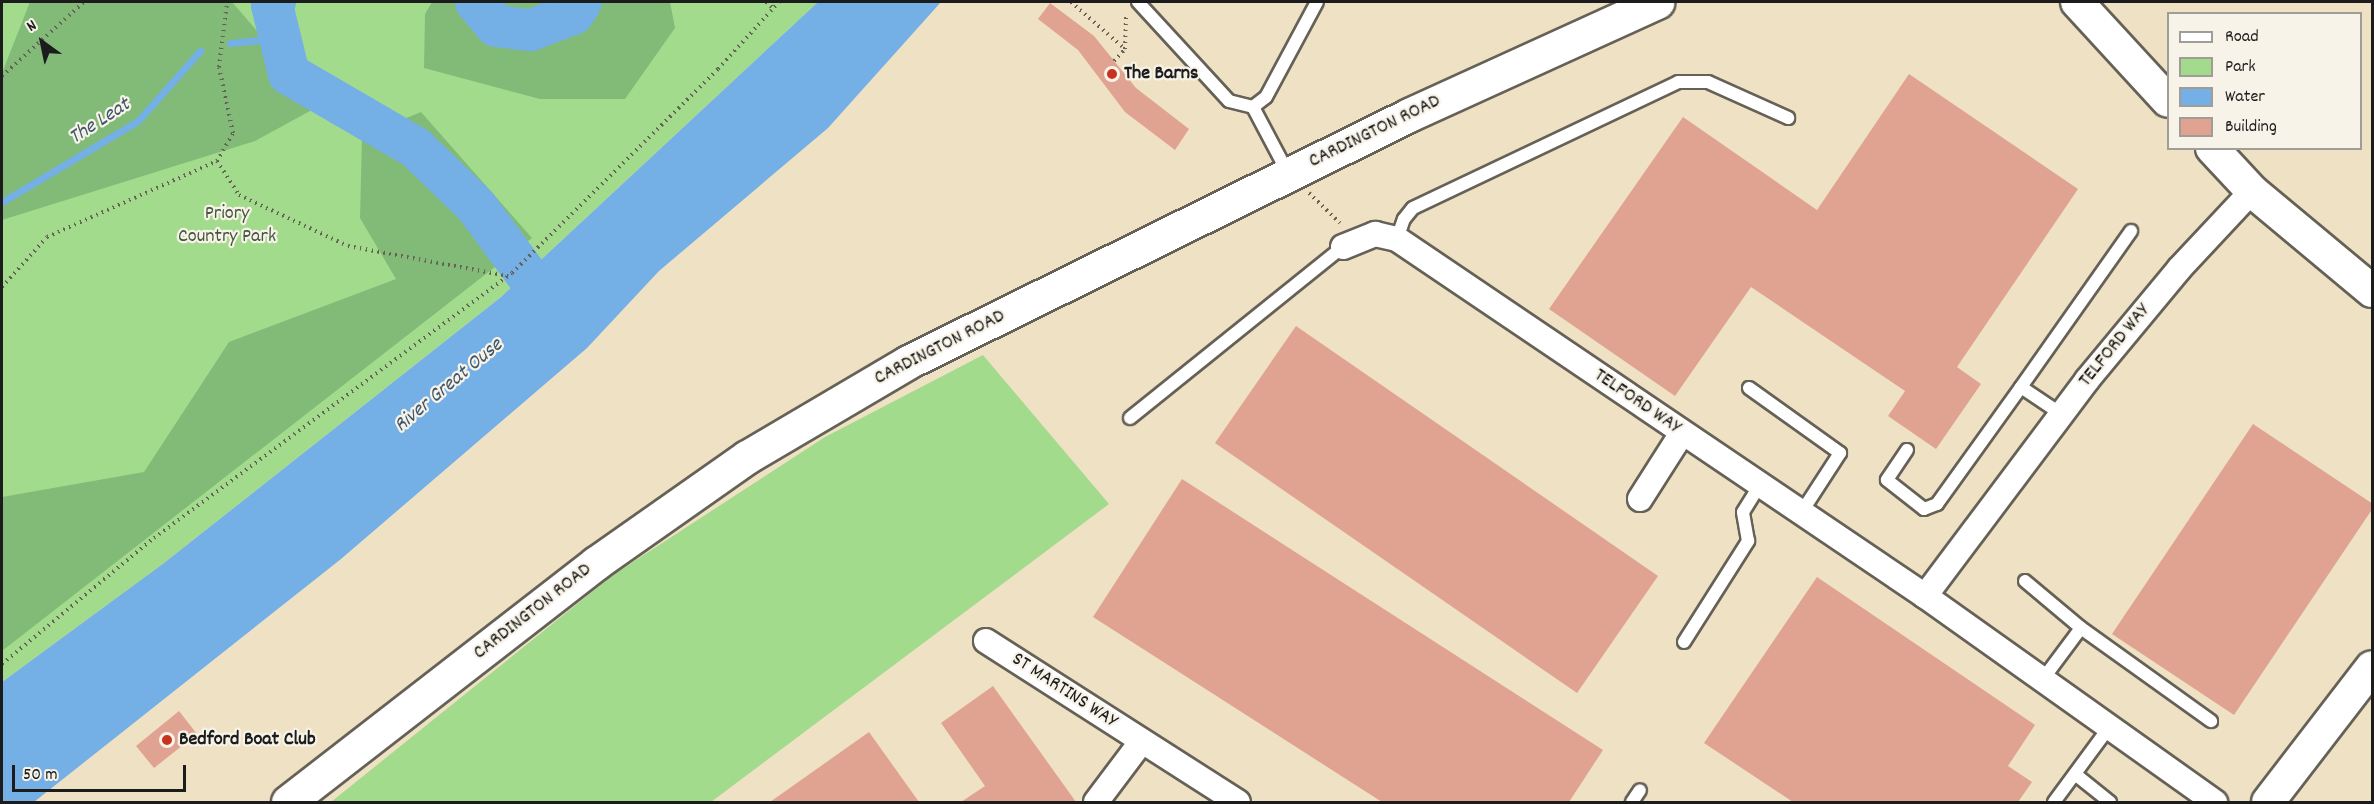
<!DOCTYPE html>
<style>
body{margin:0}
#map{position:relative;width:2374px;height:804px;overflow:hidden;background:#efe1c4;font-family:Dekko,sans-serif}
div>[style]{position:absolute}
.green>*{inset:0;background:#a3db8d}
.forest>*{inset:0;background:#82bb78}
.water>*{inset:0;background:#74afe5}
.stream>*{height:7px;margin:-3.5px;padding:0 3.5px;transform-origin:3.5px;border-radius:3.5px;background:#74afe5}
.river>*{height:42px;margin:-21px;padding:0 21px;transform-origin:21px;border-radius:21px;background:#74afe5}
.building>*{inset:0;background:#e0a392}
.path>*{height:4px;margin-top:-2px;transform-origin:0;background:repeating-linear-gradient(90deg,#666157 0 1.5px,transparent 0 6px)}
.roads{filter:drop-shadow(2px 0 #666157) drop-shadow(-2px 0 #666157) drop-shadow(0 2px #666157) drop-shadow(0 -2px #666157)}
.service>*{height:12px;margin:-6px;padding:0 6px;transform-origin:6px;border-radius:6px;background:#fff}
.minor>*{height:24px;margin:-12px;padding:0 12px;transform-origin:12px;border-radius:12px;background:#fff}
.tertiary>*{height:32px;margin:-16px;padding:0 16px;transform-origin:16px;border-radius:16px;background:#fff}
.primary>*{height:33px;margin:-16.5px;padding:0 16.5px;transform-origin:16.5px;border-radius:16.5px;background:#fff}
.dots>*{width:16px;height:16px;translate:-50% -50%;box-sizing:border-box;border:3px solid #f7f3e8;border-radius:50%}
span{translate:-50% -50%;white-space:nowrap;text-align:center;line-height:1.15;-webkit-text-stroke:4.5px #f7f3e8;paint-order:stroke}
.poi-label{font-size:20px;color:#1c1c1c;font-weight:700}
.left{translate:0 -50%;text-align:left}
.street-label{font-size:20px;color:#1c1c1c}
.park-label{font-size:20px;color:#44553e}
.water-label{font-size:21px;color:#3f576c;font-style:italic}
.frame{position:absolute;inset:0;border:3px solid #1c1c1c;pointer-events:none}
.legend{position:absolute;left:2167px;top:12px;width:195px;height:138px;box-sizing:border-box;background:#f7f3e8;border:2px solid #9f9d96;margin:0;padding:8px 10px;list-style:none;font-size:18px;color:#1c1c1c}
.legend li{display:flex;align-items:center;gap:12px;height:30px}
.legend b{width:30px;border:2px solid #9f9d96}
.north{position:absolute;left:12px;top:12px;width:60px;height:60px;-webkit-text-stroke:4px #f7f3e8;paint-order:stroke;rotate:327deg;font-size:16px;font-weight:700;line-height:24px;text-align:center;color:#1c1c1c}
.north::after{content:'';display:block;margin:auto;width:21px;height:27px;background:#1c1c1c;clip-path:polygon(50% 0,100% 100%,50% 72%,0 100%)}
.scale{position:absolute;left:12px;top:765px;width:174px;height:27px;box-sizing:border-box;border:3px solid #1c1c1c;border-top:0;padding-left:8px;font-size:18px;line-height:21px;white-space:nowrap;color:#1c1c1c;-webkit-text-stroke:4px #f7f3e8;paint-order:stroke}
</style>
<div id="map">
<div class="green">
<i style="clip-path:polygon(2px 2px,818px 2px,501px 297px,164px 563px,2px 682px)"></i>
<i style="clip-path:polygon(983px 355px,1109px 504px,711px 802px,331px 802px,613px 575px,825px 437px)"></i>
</div>
<div class="forest">
<i style="clip-path:polygon(30px 2px,232px 2px,321px 105px,255px 141px,2px 220px,2px 73px)"></i>
<i style="clip-path:polygon(432px 2px,670px 2px,675px 28px,625px 99px,540px 99px,424px 68px,425px 14px)"></i>
<i style="clip-path:polygon(421px 112px,532px 238px,2px 651px,2px 497px,144px 472px,229px 342px,396px 279px,360px 218px,362px 136px)"></i>
</div>
<div class="water">
<i style="clip-path:polygon(818px 2px,941px 2px,828px 128px,659px 271px,587px 348px,341px 559px,34px 802px,2px 802px,2px 682px,164px 563px,501px 297px)"></i>
</div>
<div class="stream">
<i style="left:230px;top:43px;width:51px;rotate:-5.6deg"></i>
<i style="left:2px;top:202px;width:158px;rotate:-30.8deg"></i>
<i style="left:138px;top:121px;width:94px;rotate:-48.5deg"></i>
</div>
<div class="river">
<i style="left:275px;top:2px;width:4px;rotate:135deg"></i>
<i style="left:272px;top:5px;width:71px;rotate:76.2deg"></i>
<i style="left:289px;top:74px;width:147px;rotate:30.2deg"></i>
<i style="left:416px;top:148px;width:83px;rotate:44deg"></i>
<i style="left:476px;top:206px;width:118px;rotate:53.6deg"></i>
<i style="left:476px;top:2px;width:31px;rotate:50deg"></i>
<i style="left:496px;top:26px;width:35px;rotate:7deg"></i>
<i style="left:531px;top:30px;width:45px;rotate:-20.9deg"></i>
<i style="left:573px;top:14px;width:14px;rotate:-56deg"></i>
</div>
<div class="building">
<i style="clip-path:polygon(1050px 3px,1094px 36px,1136px 88px,1189px 129px,1175px 150px,1125px 112px,1078px 50px,1038px 19px)"></i>
<i style="clip-path:polygon(1909px 74px,2078px 189px,1957px 367px,1981px 384px,1936px 449px,1888px 416px,1905px 391px,1751px 287px,1675px 396px,1549px 309px,1683px 117px,1817px 210px)"></i>
<i style="clip-path:polygon(1296px 326px,1658px 576px,1577px 693px,1215px 443px)"></i>
<i style="clip-path:polygon(2253px 424px,2373px 504px,2373px 508px,2234px 715px,2112px 634px)"></i>
<i style="clip-path:polygon(1182px 479px,1603px 750px,1569px 802px,1382px 802px,1093px 617px)"></i>
<i style="clip-path:polygon(1817px 577px,2035px 725px,2008px 766px,2032px 782px,2018px 802px,1793px 802px,1704px 743px)"></i>
<i style="clip-path:polygon(993px 686px,1076px 802px,961px 802px,985px 786px,941px 723px)"></i>
<i style="clip-path:polygon(179px 711px,197px 734px,154px 768px,136px 746px)"></i>
<i style="clip-path:polygon(869px 732px,919px 802px,770px 802px)"></i>
</div>
<div class="path">
<i style="left:766px;top:2px;width:9px;rotate:41deg"></i>
<i style="left:1071px;top:2px;width:72px;rotate:41deg"></i>
<i style="left:1114px;top:61px;width:16px;rotate:-47deg"></i>
<i style="left:1125px;top:49px;width:35px;rotate:-88deg"></i>
<i style="left:2px;top:76px;width:110px;rotate:-42.1deg"></i>
<i style="left:217px;top:161px;width:40px;rotate:57.1deg"></i>
<i style="left:239px;top:195px;width:120px;rotate:25.1deg"></i>
<i style="left:348px;top:246px;width:163px;rotate:10.6deg"></i>
<i style="left:1309px;top:193px;width:43px;rotate:44.1deg"></i>
<i style="left:2px;top:287px;width:67px;rotate:-48deg"></i>
<i style="left:47px;top:237px;width:186px;rotate:-24.1deg"></i>
<i style="left:217px;top:161px;width:32px;rotate:-60deg"></i>
<i style="left:233px;top:133px;width:67px;rotate:-102deg"></i>
<i style="left:219px;top:67px;width:65px;rotate:-83deg"></i>
<i style="left:2px;top:664px;width:197px;rotate:-39.7deg"></i>
<i style="left:154px;top:538px;width:445px;rotate:-36.5deg"></i>
<i style="left:512px;top:273px;width:290px;rotate:-44.7deg"></i>
<i style="left:718px;top:69px;width:91px;rotate:-47.7deg"></i>
</div>
<div class="roads">
<div class="service">
<i style="left:1138px;top:2px;width:134px;rotate:47.4deg"></i>
<i style="left:1229px;top:101px;width:25px;rotate:14deg"></i>
<i style="left:1253px;top:107px;width:75px;rotate:62.1deg"></i>
<i style="left:1253px;top:107px;width:16px;rotate:-38deg"></i>
<i style="left:1266px;top:97px;width:108px;rotate:-61.8deg"></i>
<i style="left:1397px;top:239px;width:21px;rotate:-71deg"></i>
<i style="left:1404px;top:219px;width:14px;rotate:-51deg"></i>
<i style="left:1413px;top:208px;width:293px;rotate:-25.4deg"></i>
<i style="left:1678px;top:82px;width:30px"></i>
<i style="left:1708px;top:82px;width:88px;rotate:24.2deg"></i>
<i style="left:2021px;top:387px;width:191px;rotate:-54.8deg"></i>
<i style="left:1749px;top:388px;width:112px;rotate:35.5deg"></i>
<i style="left:1840px;top:453px;width:72px;rotate:123deg"></i>
<i style="left:1130px;top:418px;width:273px;rotate:-38.8deg"></i>
<i style="left:1907px;top:450px;width:36px;rotate:124deg"></i>
<i style="left:1887px;top:480px;width:47px;rotate:38.1deg"></i>
<i style="left:1924px;top:509px;width:14px;rotate:-21deg"></i>
<i style="left:1937px;top:504px;width:144px;rotate:-54.3deg"></i>
<i style="left:2021px;top:387px;width:48px;rotate:34deg"></i>
<i style="left:2025px;top:581px;width:73px;rotate:40deg"></i>
<i style="left:2081px;top:628px;width:64px;rotate:126.7deg"></i>
<i style="left:2081px;top:628px;width:160px;rotate:35.6deg"></i>
<i style="left:1684px;top:642px;width:120px;rotate:-57.6deg"></i>
<i style="left:1748px;top:541px;width:29px;rotate:-100deg"></i>
<i style="left:1743px;top:512px;width:32px;rotate:-58deg"></i>
<i style="left:2075px;top:774px;width:45px;rotate:38.7deg"></i>
<i style="left:1632px;top:802px;width:14px;rotate:-56deg"></i>
<i style="left:2054px;top:802px;width:94px;rotate:-53.6deg"></i>
</div>
<div class="minor">
<i style="left:1343px;top:247px;width:35px;rotate:-22deg"></i>
<i style="left:1375px;top:234px;width:23px;rotate:13deg"></i>
<i style="left:1397px;top:239px;width:637px;rotate:34.06deg"></i>
<i style="left:1925px;top:596px;width:356px;rotate:35.4deg"></i>
<i style="left:1640px;top:499px;width:78px;rotate:-57.5deg"></i>
<i style="left:1925px;top:596px;width:270px;rotate:-53.1deg"></i>
<i style="left:2087px;top:380px;width:144px;rotate:-50.3deg"></i>
<i style="left:2179px;top:269px;width:107px;rotate:-46.9deg"></i>
<i style="left:986px;top:641px;width:299px;rotate:32.6deg"></i>
<i style="left:1096px;top:802px;width:76px;rotate:-53deg"></i>
</div>
<div class="tertiary">
<i style="left:2077px;top:2px;width:134px;rotate:47.4deg"></i>
<i style="left:2212px;top:148px;width:59px;rotate:47.1deg"></i>
<i style="left:2252px;top:191px;width:156px;rotate:39.8deg"></i>
<i style="left:2268px;top:802px;width:170px;rotate:-52.4deg"></i>
</div>
<div class="primary">
<i style="left:288px;top:802px;width:390px;rotate:-37.8deg"></i>
<i style="left:596px;top:563px;width:184px;rotate:-35.1deg"></i>
<i style="left:747px;top:457px;width:187px;rotate:-30.5deg"></i>
<i style="left:908px;top:362px;width:559px;rotate:-26.24deg"></i>
<i style="left:1409px;top:115px;width:273px;rotate:-24.5deg"></i>
</div>
</div>
<div class="dots">
<i style="left:1112px;top:74px;background:#c8321e"></i>
<i style="left:167px;top:740px;background:#c8321e"></i>
</div>
<div class="poi-label">
<span class="left" style="left:1124px;top:74px">The Barns</span>
<span class="left" style="left:179px;top:740px">Bedford Boat Club</span>
</div>
<div class="street-label">
<span style="left:1375px;top:132px;rotate:-26deg">CARDINGTON ROAD</span>
<span style="left:2115px;top:346px;rotate:-51deg">TELFORD WAY</span>
<span style="left:940px;top:348px;rotate:-27deg">CARDINGTON ROAD</span>
<span style="left:1637px;top:402px;rotate:34deg">TELFORD WAY</span>
<span style="left:533px;top:612px;rotate:-38deg">CARDINGTON ROAD</span>
<span style="left:1064px;top:691px;rotate:33deg">ST MARTINS WAY</span>
</div>
<div class="park-label">
<span style="left:227px;top:226px">Priory<br>Country Park</span>
</div>
<div class="water-label">
<span style="left:100px;top:122px;rotate:-33deg">The Leat</span>
<span style="left:449px;top:386px;rotate:-40deg">River Great Ouse</span>
</div>
<div class="frame"></div>
<ul class="legend">
<li><b style="height:8px;background:#fff"></b>Road</li>
<li><b style="height:16px;background:#a3db8d"></b>Park</li>
<li><b style="height:16px;background:#74afe5"></b>Water</li>
<li><b style="height:16px;background:#e0a392"></b>Building</li>
</ul>
<div class="north">N</div>
<div class="scale">50 m</div>
</div>
